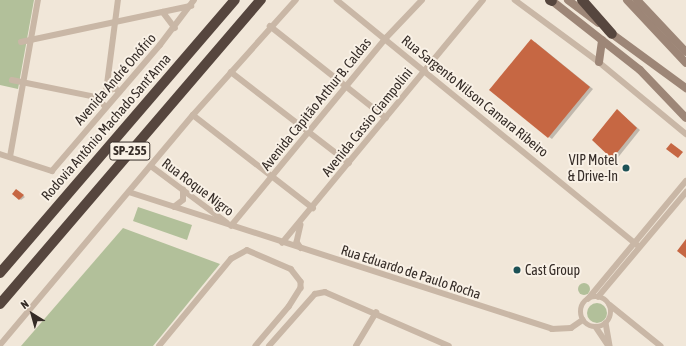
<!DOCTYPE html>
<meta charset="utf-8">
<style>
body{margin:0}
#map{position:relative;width:686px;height:346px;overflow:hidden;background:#f1e7d9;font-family:"Asap Condensed",sans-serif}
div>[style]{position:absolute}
.green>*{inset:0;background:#b2c09a}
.round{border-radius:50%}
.shadow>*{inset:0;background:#0003}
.building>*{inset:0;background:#c66743}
.street>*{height:5.5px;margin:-2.75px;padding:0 2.75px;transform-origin:2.75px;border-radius:2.75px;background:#c9b7a6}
.street>.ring{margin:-2.75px;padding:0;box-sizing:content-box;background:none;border:5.5px solid #c9b7a6;border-radius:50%}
.secondary>*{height:8px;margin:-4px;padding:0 4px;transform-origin:4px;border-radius:4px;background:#9d8677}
.highway>*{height:10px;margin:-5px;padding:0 5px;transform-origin:5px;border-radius:5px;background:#56463e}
.dots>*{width:11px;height:11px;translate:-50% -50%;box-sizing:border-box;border:2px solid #f9f1e6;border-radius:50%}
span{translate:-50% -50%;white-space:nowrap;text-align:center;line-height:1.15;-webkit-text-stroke:4px #f9f1e6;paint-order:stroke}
.shield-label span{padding:1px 3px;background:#f9f1e6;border:1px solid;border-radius:3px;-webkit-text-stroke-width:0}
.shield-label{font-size:13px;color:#352c27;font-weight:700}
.street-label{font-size:14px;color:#352c27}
.poi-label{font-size:14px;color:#352c27}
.right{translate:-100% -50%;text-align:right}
.left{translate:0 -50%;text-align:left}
.north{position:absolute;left:12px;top:294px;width:40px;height:40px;-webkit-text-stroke:3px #f9f1e6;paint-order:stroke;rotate:323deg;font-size:11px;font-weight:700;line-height:16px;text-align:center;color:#352c27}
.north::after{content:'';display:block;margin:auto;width:14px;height:18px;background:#352c27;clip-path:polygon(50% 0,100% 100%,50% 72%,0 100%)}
</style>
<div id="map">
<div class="green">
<i style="clip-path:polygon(0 0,34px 0,18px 89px,0 85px)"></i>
<i style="clip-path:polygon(138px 207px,192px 225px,187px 240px,133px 221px)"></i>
<i style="clip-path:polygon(123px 228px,220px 264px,153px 346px,21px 346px)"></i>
<i class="round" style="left:578px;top:283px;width:12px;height:12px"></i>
<i class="round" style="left:587px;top:303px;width:20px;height:20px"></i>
</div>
<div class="shadow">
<i style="clip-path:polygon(535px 42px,593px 89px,552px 139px,549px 137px)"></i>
<i style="clip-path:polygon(617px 110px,640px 130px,616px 160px,593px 140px)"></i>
<i style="clip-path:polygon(18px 191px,25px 197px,21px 200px,13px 194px)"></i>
</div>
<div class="building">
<i style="clip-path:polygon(531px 39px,590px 87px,548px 138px,489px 90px)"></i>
<i style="clip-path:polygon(617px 109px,637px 128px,612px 159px,592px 140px)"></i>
<i style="clip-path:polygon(671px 143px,683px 152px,678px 158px,666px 149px)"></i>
<i style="clip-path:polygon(16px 189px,24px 195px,19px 200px,12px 194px)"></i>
<i style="clip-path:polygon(686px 239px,686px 258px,677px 251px)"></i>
</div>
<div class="street">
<i style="left:337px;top:0;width:390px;rotate:39.2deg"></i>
<i style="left:515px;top:0;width:104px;rotate:36.4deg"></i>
<i style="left:599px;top:62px;width:113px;rotate:39.6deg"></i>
<i style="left:163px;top:12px;width:20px;rotate:53deg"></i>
<i style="left:270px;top:26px;width:148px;rotate:38.4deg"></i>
<i style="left:21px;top:42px;width:174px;rotate:-12deg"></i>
<i style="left:231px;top:72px;width:149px;rotate:37.6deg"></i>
<i style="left:12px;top:80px;width:91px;rotate:11.4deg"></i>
<i style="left:106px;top:92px;width:93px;rotate:-82.6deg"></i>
<i style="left:106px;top:108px;width:8px;rotate:-130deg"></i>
<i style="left:101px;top:102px;width:11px;rotate:-63deg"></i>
<i style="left:106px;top:92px;width:10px;rotate:-24deg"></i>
<i style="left:115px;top:88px;width:6px;rotate:39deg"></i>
<i style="left:193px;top:115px;width:152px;rotate:37.8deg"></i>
<i style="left:0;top:154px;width:55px;rotate:18.1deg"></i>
<i style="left:52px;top:171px;width:166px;rotate:-49.4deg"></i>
<i style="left:160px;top:45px;width:56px;rotate:-52.9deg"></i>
<i style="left:10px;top:157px;width:159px;rotate:-79.9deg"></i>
<i style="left:151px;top:166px;width:94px;rotate:36.7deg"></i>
<i style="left:129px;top:192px;width:445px;rotate:17.9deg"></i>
<i style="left:552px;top:329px;width:19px;rotate:-3deg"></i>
<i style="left:571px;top:328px;width:14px;rotate:-34deg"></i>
<i style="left:174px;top:207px;width:11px;rotate:-38deg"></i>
<i style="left:183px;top:200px;width:10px;rotate:-90deg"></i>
<i style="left:301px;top:225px;width:17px;rotate:103deg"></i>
<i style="left:297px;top:242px;width:7px;rotate:56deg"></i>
<i style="left:231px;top:226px;width:244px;rotate:-50.5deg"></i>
<i style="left:386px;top:38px;width:52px;rotate:-46.5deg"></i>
<i style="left:282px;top:243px;width:315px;rotate:-50.4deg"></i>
<i class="ring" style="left:581px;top:297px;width:24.5px;height:24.5px"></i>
<i style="left:598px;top:297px;width:137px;rotate:-50deg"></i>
<i style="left:588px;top:299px;width:153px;rotate:-50.3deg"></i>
<i style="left:610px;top:305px;width:65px;rotate:38.8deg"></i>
<i style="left:606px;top:323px;width:23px;rotate:80deg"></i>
<i style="left:596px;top:327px;width:22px;rotate:56deg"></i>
<i style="left:0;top:345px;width:300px;rotate:-50deg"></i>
<i style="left:193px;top:115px;width:154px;rotate:-48.2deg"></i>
<i style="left:159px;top:346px;width:113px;rotate:-50.4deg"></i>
<i style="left:231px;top:259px;width:18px;rotate:-29deg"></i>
<i style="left:247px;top:250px;width:48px;rotate:23.4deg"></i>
<i style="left:291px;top:269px;width:16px;rotate:52deg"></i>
<i style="left:301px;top:282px;width:6px;rotate:90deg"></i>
<i style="left:301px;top:288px;width:22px;rotate:122deg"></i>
<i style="left:289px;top:307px;width:51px;rotate:130.2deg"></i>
<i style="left:269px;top:346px;width:69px;rotate:-48.5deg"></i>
<i style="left:315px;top:294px;width:10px;rotate:-11deg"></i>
<i style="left:325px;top:292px;width:135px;rotate:23.5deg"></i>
<i style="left:356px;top:346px;width:39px;rotate:-59deg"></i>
</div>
<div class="secondary">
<i style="left:551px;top:0;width:113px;rotate:38.2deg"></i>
<i style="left:640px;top:70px;width:66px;rotate:46.2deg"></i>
<i style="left:568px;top:0;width:38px;rotate:37deg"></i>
<i style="left:627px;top:0;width:86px;rotate:46.9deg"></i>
<i style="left:637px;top:0;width:71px;rotate:46.7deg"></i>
<i style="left:608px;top:31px;width:97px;rotate:36.2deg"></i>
<i style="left:599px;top:62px;width:22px;rotate:-82deg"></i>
</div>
<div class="highway">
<i style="left:550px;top:0;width:2px;rotate:27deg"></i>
<i style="left:582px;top:0;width:45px;rotate:48.6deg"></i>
<i style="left:0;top:273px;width:360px;rotate:-49.3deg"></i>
<i style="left:0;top:304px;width:401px;rotate:-49.4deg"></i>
</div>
<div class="dots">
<i style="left:626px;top:168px;background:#1c5156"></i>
<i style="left:517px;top:270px;background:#1c5156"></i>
</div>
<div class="shield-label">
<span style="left:130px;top:151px">SP-255</span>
</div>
<div class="street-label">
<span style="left:115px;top:79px;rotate:-49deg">Avenida André Onófrio</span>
<span style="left:475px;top:96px;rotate:39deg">Rua Sargento Nilson Camara Ribeiro</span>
<span style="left:316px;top:104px;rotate:-51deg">Avenida Capitão Arthur B. Caldas</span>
<span style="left:367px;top:122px;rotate:-51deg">Avenida Cassio Ciampolini</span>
<span style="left:106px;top:127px;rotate:-49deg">Rodovia Antônio Machado Sant'Anna</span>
<span style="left:198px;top:187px;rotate:37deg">Rua Roque Nigro</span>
<span style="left:411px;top:272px;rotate:18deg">Rua Eduardo de Paulo Rocha</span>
</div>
<div class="poi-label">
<span class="right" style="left:618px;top:168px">VIP Motel<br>&amp; Drive-In</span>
<span class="left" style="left:525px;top:270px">Cast Group</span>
</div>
<div class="north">N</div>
</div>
